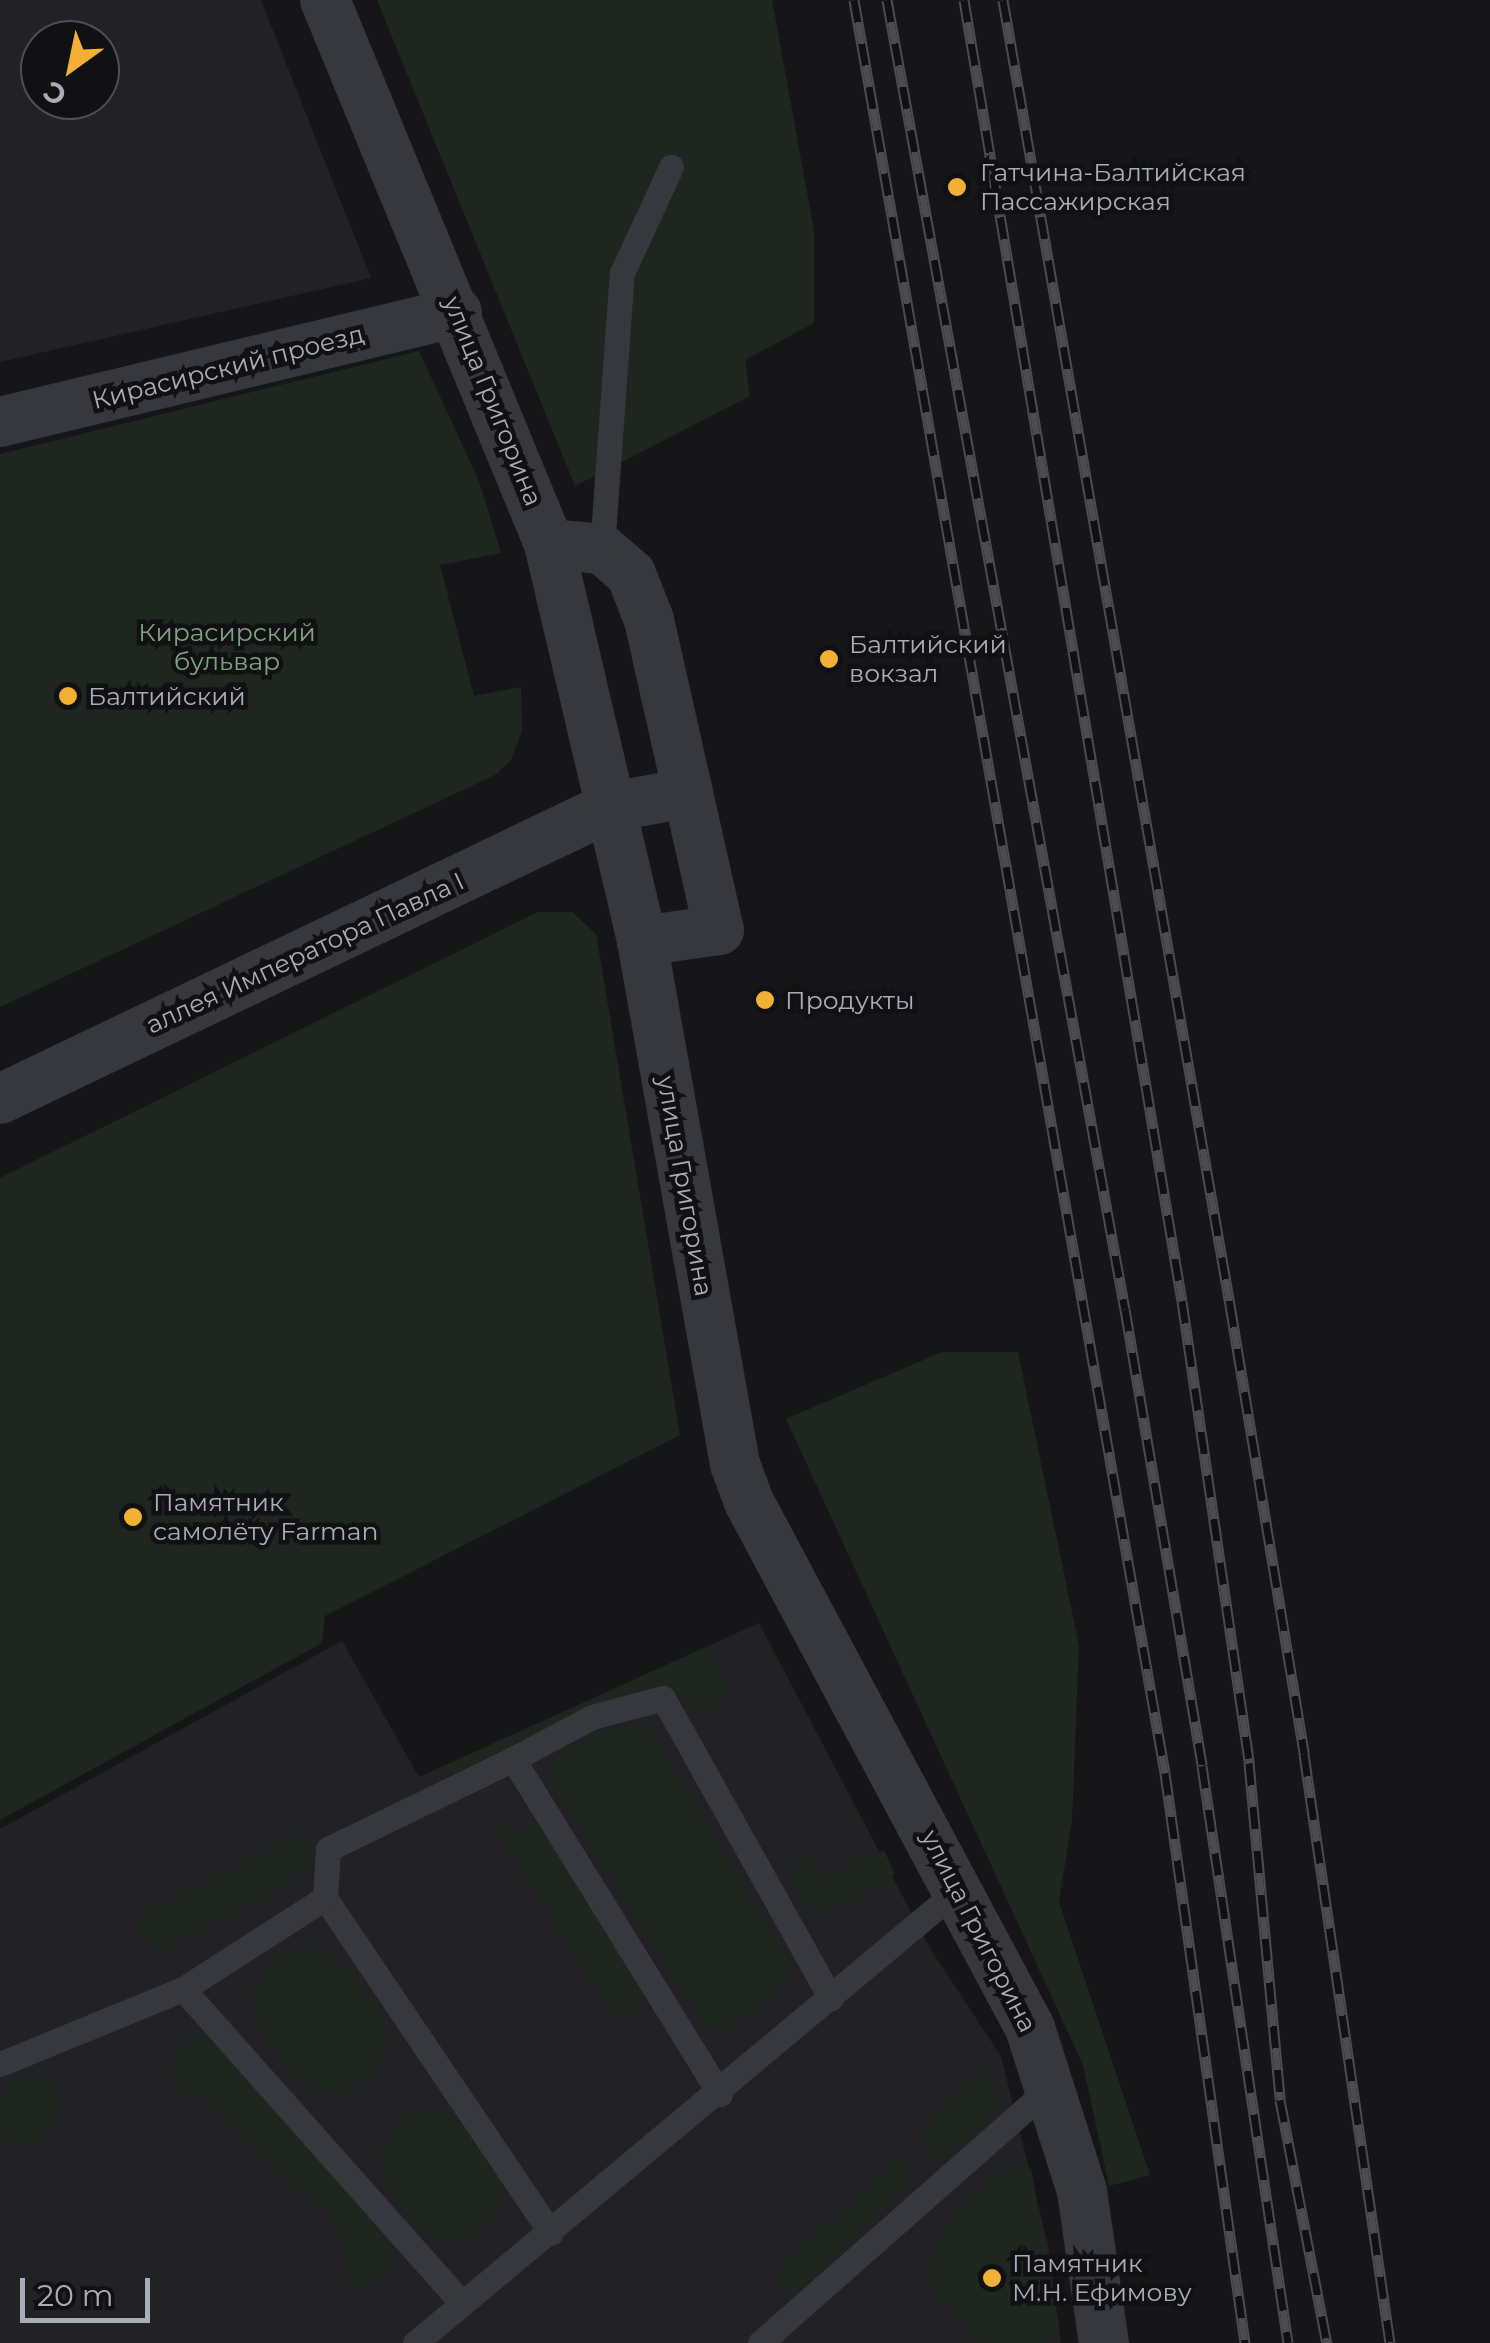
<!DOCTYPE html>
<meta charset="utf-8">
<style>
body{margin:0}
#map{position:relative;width:1490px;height:2343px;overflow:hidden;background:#161618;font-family:Montserrat,sans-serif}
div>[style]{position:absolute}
.built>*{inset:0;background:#222225}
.green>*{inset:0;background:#1e261f}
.service>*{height:25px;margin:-12.5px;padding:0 12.5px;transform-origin:12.5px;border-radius:12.5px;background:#37383d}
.minor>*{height:50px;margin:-25px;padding:0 25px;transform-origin:25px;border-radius:25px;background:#37383d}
.rail>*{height:11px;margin-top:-5.5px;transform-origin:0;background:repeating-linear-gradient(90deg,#111113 0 22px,#4a4c52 0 44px);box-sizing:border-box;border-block:2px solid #4a4c52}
.dots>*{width:28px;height:28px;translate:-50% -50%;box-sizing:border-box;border:5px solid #111113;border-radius:50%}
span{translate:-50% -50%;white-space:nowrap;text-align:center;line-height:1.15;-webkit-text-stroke:9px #111113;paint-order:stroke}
.poi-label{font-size:25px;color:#a8adb8}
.left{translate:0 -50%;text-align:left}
.street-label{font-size:25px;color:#a8adb8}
.park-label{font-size:25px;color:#7fa381}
.north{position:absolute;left:20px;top:20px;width:100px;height:100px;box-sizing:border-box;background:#111113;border:2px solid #4d4f55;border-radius:50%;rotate:213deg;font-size:28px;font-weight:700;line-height:40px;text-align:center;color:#a8adb8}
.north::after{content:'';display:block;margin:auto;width:35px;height:45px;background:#f2b134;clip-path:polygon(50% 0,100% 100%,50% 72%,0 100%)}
.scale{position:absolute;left:20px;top:2278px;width:130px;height:45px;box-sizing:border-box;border:5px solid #a8adb8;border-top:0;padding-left:12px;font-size:30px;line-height:35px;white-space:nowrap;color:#a8adb8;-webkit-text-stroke:8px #111113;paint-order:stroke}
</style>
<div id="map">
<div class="built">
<i style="clip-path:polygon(evenodd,0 0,261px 0,371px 278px,0 362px,0 0,100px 40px,100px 100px,40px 100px,40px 40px,100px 40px)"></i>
<i style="clip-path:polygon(759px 1623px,932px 1952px,1001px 2056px,1048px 2245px,1061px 2343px,0 2343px,0 1829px,342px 1641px,419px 1777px)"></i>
</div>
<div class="green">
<i style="clip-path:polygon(377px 0,772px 0,814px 231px,814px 323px,745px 360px,750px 396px,575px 486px)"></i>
<i style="clip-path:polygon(419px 351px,479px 481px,501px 553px,440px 565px,474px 696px,521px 687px,522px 731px,511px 760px,495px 775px,0 1007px,0 454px)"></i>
<i style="clip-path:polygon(538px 912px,572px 912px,596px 934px,680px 1435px,325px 1616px,322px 1643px,0 1820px,0 1178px)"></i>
<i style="clip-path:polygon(942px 1352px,1018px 1352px,1079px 1646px,1072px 1820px,1059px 1902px,1150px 2175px,1109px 2186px,1083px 2065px,786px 1419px)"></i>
<i style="clip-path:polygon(704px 1648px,733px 1692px,718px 1700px,694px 1708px,680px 1694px,650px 1686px,455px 1776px,442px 1767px)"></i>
<i style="clip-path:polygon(646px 1721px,792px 1969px,744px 2019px,705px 2029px,543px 1771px,591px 1735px)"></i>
<i style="clip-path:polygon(539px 1824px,645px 1993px,619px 2023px,495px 1832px)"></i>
<i style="clip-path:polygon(304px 1833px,311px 1854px,307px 1870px,155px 1954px,135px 1920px)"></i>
<i style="clip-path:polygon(884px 1850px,895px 1874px,831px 1911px,806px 1907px,786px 1871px,808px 1862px,822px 1885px)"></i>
<i style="clip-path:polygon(306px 1945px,340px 1963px,384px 2013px,387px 2048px,367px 2078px,347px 2090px,322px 2093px,285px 2065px,262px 2035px,251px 1989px,277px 1959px)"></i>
<i style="clip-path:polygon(202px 2035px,244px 2069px,377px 2227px,393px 2254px,386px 2274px,351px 2286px,337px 2223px,218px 2106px,173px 2080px,177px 2047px)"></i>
<i style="clip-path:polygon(986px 2070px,1000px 2105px,942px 2160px,921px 2133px)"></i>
<i style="clip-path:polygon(37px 2073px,55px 2086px,60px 2111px,38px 2145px,7px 2140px,0 2130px,0 2098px,8px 2083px)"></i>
<i style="clip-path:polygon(408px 2113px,442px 2113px,464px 2126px,505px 2181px,492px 2217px,450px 2246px,419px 2233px,389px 2192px,380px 2147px)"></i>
<i style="clip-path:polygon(897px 2155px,917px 2176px,794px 2295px,774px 2273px)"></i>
<i style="clip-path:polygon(1031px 2169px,1059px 2329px,1042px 2343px,977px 2343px,943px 2299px,935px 2305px,928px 2256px,960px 2209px,1002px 2171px)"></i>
</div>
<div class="service">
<i style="left:602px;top:549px;width:277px;rotate:-85.9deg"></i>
<i style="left:622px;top:273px;width:117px;rotate:-65.2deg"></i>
<i style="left:513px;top:1759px;width:89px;rotate:-28deg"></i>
<i style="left:592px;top:1717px;width:73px;rotate:-15deg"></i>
<i style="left:663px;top:1698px;width:344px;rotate:60.8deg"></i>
<i style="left:325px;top:1898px;width:404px;rotate:56deg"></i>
<i style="left:183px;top:1989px;width:419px;rotate:48.4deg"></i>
<i style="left:0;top:2064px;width:198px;rotate:-22.3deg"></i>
<i style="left:183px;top:1989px;width:169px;rotate:-32.7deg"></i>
<i style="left:325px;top:1898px;width:49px;rotate:-86.5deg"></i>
<i style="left:328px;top:1849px;width:206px;rotate:-25.9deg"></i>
<i style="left:513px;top:1759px;width:394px;rotate:58.3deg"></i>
<i style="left:415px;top:2343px;width:709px;rotate:-39.85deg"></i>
<i style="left:760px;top:2343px;width:390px;rotate:-41.4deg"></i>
</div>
<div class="minor">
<i style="left:325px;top:0;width:588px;rotate:67.62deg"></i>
<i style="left:549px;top:544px;width:408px;rotate:76.8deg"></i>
<i style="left:642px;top:941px;width:531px;rotate:79.92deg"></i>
<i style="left:735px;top:1464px;width:40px;rotate:69.8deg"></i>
<i style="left:749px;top:1502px;width:596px;rotate:61.89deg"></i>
<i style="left:1030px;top:2028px;width:171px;rotate:72.3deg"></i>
<i style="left:1082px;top:2191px;width:154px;rotate:81.8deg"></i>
<i style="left:0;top:422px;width:470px;rotate:-13.5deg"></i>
<i style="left:549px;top:544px;width:53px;rotate:5.4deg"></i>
<i style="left:602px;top:549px;width:38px;rotate:41deg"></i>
<i style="left:631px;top:574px;width:49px;rotate:68.6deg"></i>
<i style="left:649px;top:620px;width:318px;rotate:77.3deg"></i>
<i style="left:719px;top:930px;width:78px;rotate:171.9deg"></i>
<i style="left:0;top:1099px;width:676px;rotate:-25.58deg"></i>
<i style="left:610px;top:807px;width:79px;rotate:-10.2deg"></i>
</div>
<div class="rail">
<i style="left:854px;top:0;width:1800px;rotate:80.05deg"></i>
<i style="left:1165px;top:1773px;width:576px;rotate:82.01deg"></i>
<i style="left:887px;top:0;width:1330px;rotate:79.7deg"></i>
<i style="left:1125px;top:1309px;width:463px;rotate:80.4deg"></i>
<i style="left:1202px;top:1766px;width:583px;rotate:81.52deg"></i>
<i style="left:964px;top:0;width:1319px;rotate:80.49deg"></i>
<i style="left:1182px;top:1301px;width:467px;rotate:81.7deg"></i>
<i style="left:1249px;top:1763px;width:338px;rotate:84.7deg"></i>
<i style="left:1280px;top:2100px;width:248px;rotate:79.1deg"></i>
<i style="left:1003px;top:0;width:1325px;rotate:80.13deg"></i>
<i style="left:1230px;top:1305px;width:455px;rotate:80.6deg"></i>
<i style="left:1304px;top:1754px;width:595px;rotate:81.69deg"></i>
</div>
<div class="dots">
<i style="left:957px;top:187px;background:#f2b134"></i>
<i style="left:829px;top:659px;background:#f2b134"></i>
<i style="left:68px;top:696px;background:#f2b134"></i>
<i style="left:765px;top:1000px;background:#f2b134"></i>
<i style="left:133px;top:1517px;background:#f2b134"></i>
<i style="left:992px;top:2278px;background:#f2b134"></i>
</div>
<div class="poi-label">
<span class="left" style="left:980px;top:187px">Гатчина-Балтийская<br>Пассажирская</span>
<span class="left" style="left:849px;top:659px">Балтийский<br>вокзал</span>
<span class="left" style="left:88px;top:696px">Балтийский</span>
<span class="left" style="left:785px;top:1000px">Продукты</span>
<span class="left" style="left:153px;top:1517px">Памятник<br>самолёту Farman</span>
<span class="left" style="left:1012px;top:2278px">Памятник<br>М.Н. Ефимову</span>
</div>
<div class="street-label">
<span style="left:228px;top:367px;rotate:-14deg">Кирасирский проезд</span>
<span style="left:493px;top:401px;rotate:68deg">улица Григорина</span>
<span style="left:305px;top:953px;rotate:-25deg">аллея Императора Павла I</span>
<span style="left:685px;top:1186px;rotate:80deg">улица Григорина</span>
<span style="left:979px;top:1931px;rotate:63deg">улица Григорина</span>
</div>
<div class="park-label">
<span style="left:227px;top:647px">Кирасирский<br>бульвар</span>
</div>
<div class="north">С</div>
<div class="scale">20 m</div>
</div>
